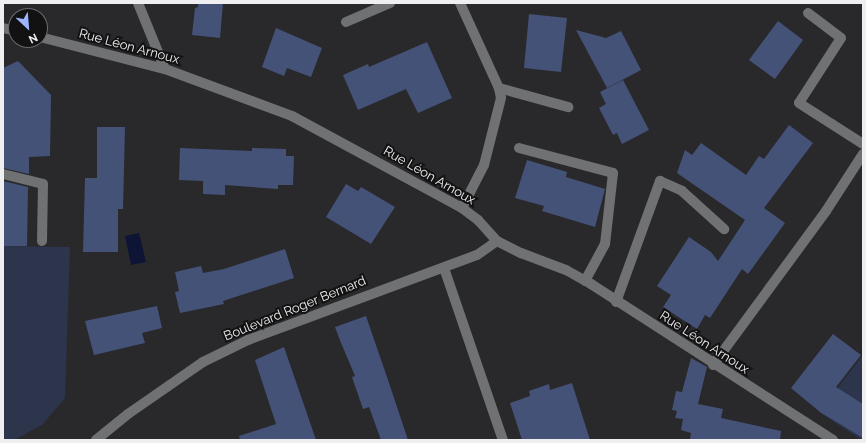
<!DOCTYPE html>
<meta charset="utf-8">
<style>
body{margin:0}
#map{position:relative;width:866px;height:443px;overflow:hidden;background:#29292c;font-family:Raleway,sans-serif}
div>[style]{position:absolute}
.green>*{inset:0;background:#2d354c}
.water>*{inset:0;background:#0d1435}
.building>*{inset:0;background:#455278}
.minor>*{height:10px;margin:-5px;padding:0 5px;transform-origin:5px;border-radius:5px;background:#707172}
span{translate:-50% -50%;white-space:nowrap;text-align:center;line-height:1.15;-webkit-text-stroke:4px #121213;paint-order:stroke}
.street-label{font-size:13px;color:#efeff1}
.frame{position:absolute;inset:0;border:4px solid #efeff1;pointer-events:none}
.north{position:absolute;left:8px;top:8px;width:40px;height:40px;box-sizing:border-box;background:#121213;border:1px solid #6a6a6c;border-radius:50%;rotate:154deg;font-size:11px;font-weight:700;line-height:16px;text-align:center;color:#efeff1}
.north::after{content:'';display:block;margin:auto;width:14px;height:18px;background:#9cb4fd;clip-path:polygon(50% 0,100% 100%,50% 72%,0 100%)}
</style>
<div id="map">
<div class="green">
<i style="clip-path:polygon(3px 246px,70px 247px,65px 398px,42px 425px,14px 440px,3px 440px)"></i>
<i style="clip-path:polygon(863px 355px,863px 440px,862px 440px,819px 412px)"></i>
</div>
<div class="water">
<i style="clip-path:polygon(139px 233px,146px 262px,131px 265px,125px 236px)"></i>
</div>
<div class="building">
<i style="clip-path:polygon(198px 3px,223px 3px,220px 38px,192px 35px,195px 8px,198px 7px)"></i>
<i style="clip-path:polygon(529px 14px,567px 18px,561px 72px,524px 68px)"></i>
<i style="clip-path:polygon(778px 21px,803px 40px,775px 79px,749px 60px)"></i>
<i style="clip-path:polygon(276px 28px,322px 48px,311px 77px,287px 68px,284px 76px,262px 67px)"></i>
<i style="clip-path:polygon(576px 30px,606px 38px,621px 31px,641px 70px,607px 88px)"></i>
<i style="clip-path:polygon(427px 42px,452px 98px,418px 113px,406px 89px,358px 110px,343px 75px,368px 64px,369px 67px)"></i>
<i style="clip-path:polygon(18px 61px,51px 95px,50px 156px,29px 157px,29px 174px,3px 168px,3px 68px)"></i>
<i style="clip-path:polygon(623px 80px,649px 130px,622px 144px,617px 133px,613px 135px,599px 108px,606px 104px,600px 92px)"></i>
<i style="clip-path:polygon(789px 125px,813px 143px,764px 208px,785px 223px,748px 274px,742px 269px,710px 318px,705px 315px,697px 329px,663px 307px,671px 295px,657px 286px,689px 237px,711px 252px,718px 261px,745px 220px,677px 173px,685px 150px,692px 155px,701px 143px,746px 175px,759px 156px,764px 159px)"></i>
<i style="clip-path:polygon(97px 127px,125px 127px,123px 209px,118px 209px,118px 252px,83px 252px,85px 178px,97px 178px)"></i>
<i style="clip-path:polygon(180px 148px,252px 151px,252px 148px,286px 149px,286px 156px,294px 156px,293px 185px,278px 185px,278px 189px,225px 185px,225px 195px,203px 194px,203px 181px,179px 180px)"></i>
<i style="clip-path:polygon(527px 160px,567px 172px,566px 177px,605px 189px,595px 227px,542px 211px,544px 206px,515px 198px)"></i>
<i style="clip-path:polygon(3px 181px,28px 187px,27px 246px,3px 246px)"></i>
<i style="clip-path:polygon(346px 184px,358px 191px,361px 187px,395px 207px,371px 244px,326px 217px)"></i>
<i style="clip-path:polygon(285px 249px,294px 278px,223px 301px,224px 304px,180px 313px,175px 292px,179px 291px,175px 272px,201px 266px,203px 273px,224px 269px)"></i>
<i style="clip-path:polygon(157px 306px,162px 328px,142px 333px,145px 343px,94px 355px,85px 321px)"></i>
<i style="clip-path:polygon(366px 316px,389px 383px,408px 440px,381px 440px,369px 407px,363px 409px,352px 377px,355px 376px,339px 338px,335px 327px)"></i>
<i style="clip-path:polygon(833px 334px,861px 355px,836px 387px,863px 404px,863px 438px,820px 412px,791px 388px)"></i>
<i style="clip-path:polygon(284px 347px,316px 440px,240px 440px,239px 436px,276px 424px,255px 360px)"></i>
<i style="clip-path:polygon(691px 358px,707px 367px,698px 404px,723px 409px,721px 418px,781px 431px,780px 440px,690px 440px,691px 433px,681px 430px,683px 419px,675px 418px,677px 411px,672px 410px,676px 391px,682px 392px)"></i>
<i style="clip-path:polygon(572px 383px,590px 440px,522px 440px,510px 403px,530px 396px,529px 391px,549px 384px,550px 390px)"></i>
</div>
<div class="minor">
<i style="left:138px;top:3px;width:71px;rotate:67.8deg"></i>
<i style="left:460px;top:3px;width:94px;rotate:65.4deg"></i>
<i style="left:499px;top:88px;width:10px;rotate:79deg"></i>
<i style="left:501px;top:98px;width:69px;rotate:104.2deg"></i>
<i style="left:484px;top:165px;width:48px;rotate:117.1deg"></i>
<i style="left:808px;top:13px;width:41px;rotate:37.1deg"></i>
<i style="left:841px;top:38px;width:77px;rotate:122.9deg"></i>
<i style="left:799px;top:103px;width:76px;rotate:32.6deg"></i>
<i style="left:346px;top:22px;width:48px;rotate:-23.4deg"></i>
<i style="left:3px;top:28px;width:13px;rotate:13deg"></i>
<i style="left:40px;top:37px;width:129px;rotate:14.4deg"></i>
<i style="left:165px;top:69px;width:135px;rotate:20.3deg"></i>
<i style="left:292px;top:116px;width:193px;rotate:28.4deg"></i>
<i style="left:462px;top:208px;width:20px;rotate:37deg"></i>
<i style="left:478px;top:220px;width:28px;rotate:48deg"></i>
<i style="left:497px;top:241px;width:27px;rotate:27deg"></i>
<i style="left:521px;top:253px;width:48px;rotate:20.7deg"></i>
<i style="left:566px;top:270px;width:29px;rotate:29deg"></i>
<i style="left:591px;top:284px;width:288px;rotate:32.8deg"></i>
<i style="left:499px;top:88px;width:72px;rotate:15.4deg"></i>
<i style="left:519px;top:148px;width:97px;rotate:14.9deg"></i>
<i style="left:613px;top:173px;width:71px;rotate:96.4deg"></i>
<i style="left:605px;top:244px;width:42px;rotate:118.4deg"></i>
<i style="left:3px;top:174px;width:41px;rotate:14deg"></i>
<i style="left:43px;top:184px;width:57px;rotate:91deg"></i>
<i style="left:444px;top:268px;width:182px;rotate:71.1deg"></i>
<i style="left:616px;top:302px;width:129px;rotate:-70deg"></i>
<i style="left:660px;top:181px;width:24px;rotate:24deg"></i>
<i style="left:682px;top:191px;width:57px;rotate:42.1deg"></i>
<i style="left:713px;top:365px;width:191px;rotate:-53.7deg"></i>
<i style="left:826px;top:211px;width:68px;rotate:-57deg"></i>
<i style="left:96px;top:440px;width:41px;rotate:-39.1deg"></i>
<i style="left:128px;top:414px;width:91px;rotate:-34.7deg"></i>
<i style="left:203px;top:362px;width:50px;rotate:-26.1deg"></i>
<i style="left:248px;top:340px;width:244px;rotate:-20.4deg"></i>
<i style="left:477px;top:255px;width:24px;rotate:-35deg"></i>
</div>
<div class="street-label">
<span style="left:129px;top:47px;rotate:15deg">Rue Léon Arnoux</span>
<span style="left:429px;top:176px;rotate:30deg">Rue Léon Arnoux</span>
<span style="left:295px;top:309px;rotate:-22deg">Boulevard Roger Bernard</span>
<span style="left:704px;top:343px;rotate:33deg">Rue Léon Arnoux</span>
</div>
<div class="frame"></div>
<div class="north">N</div>
</div>
